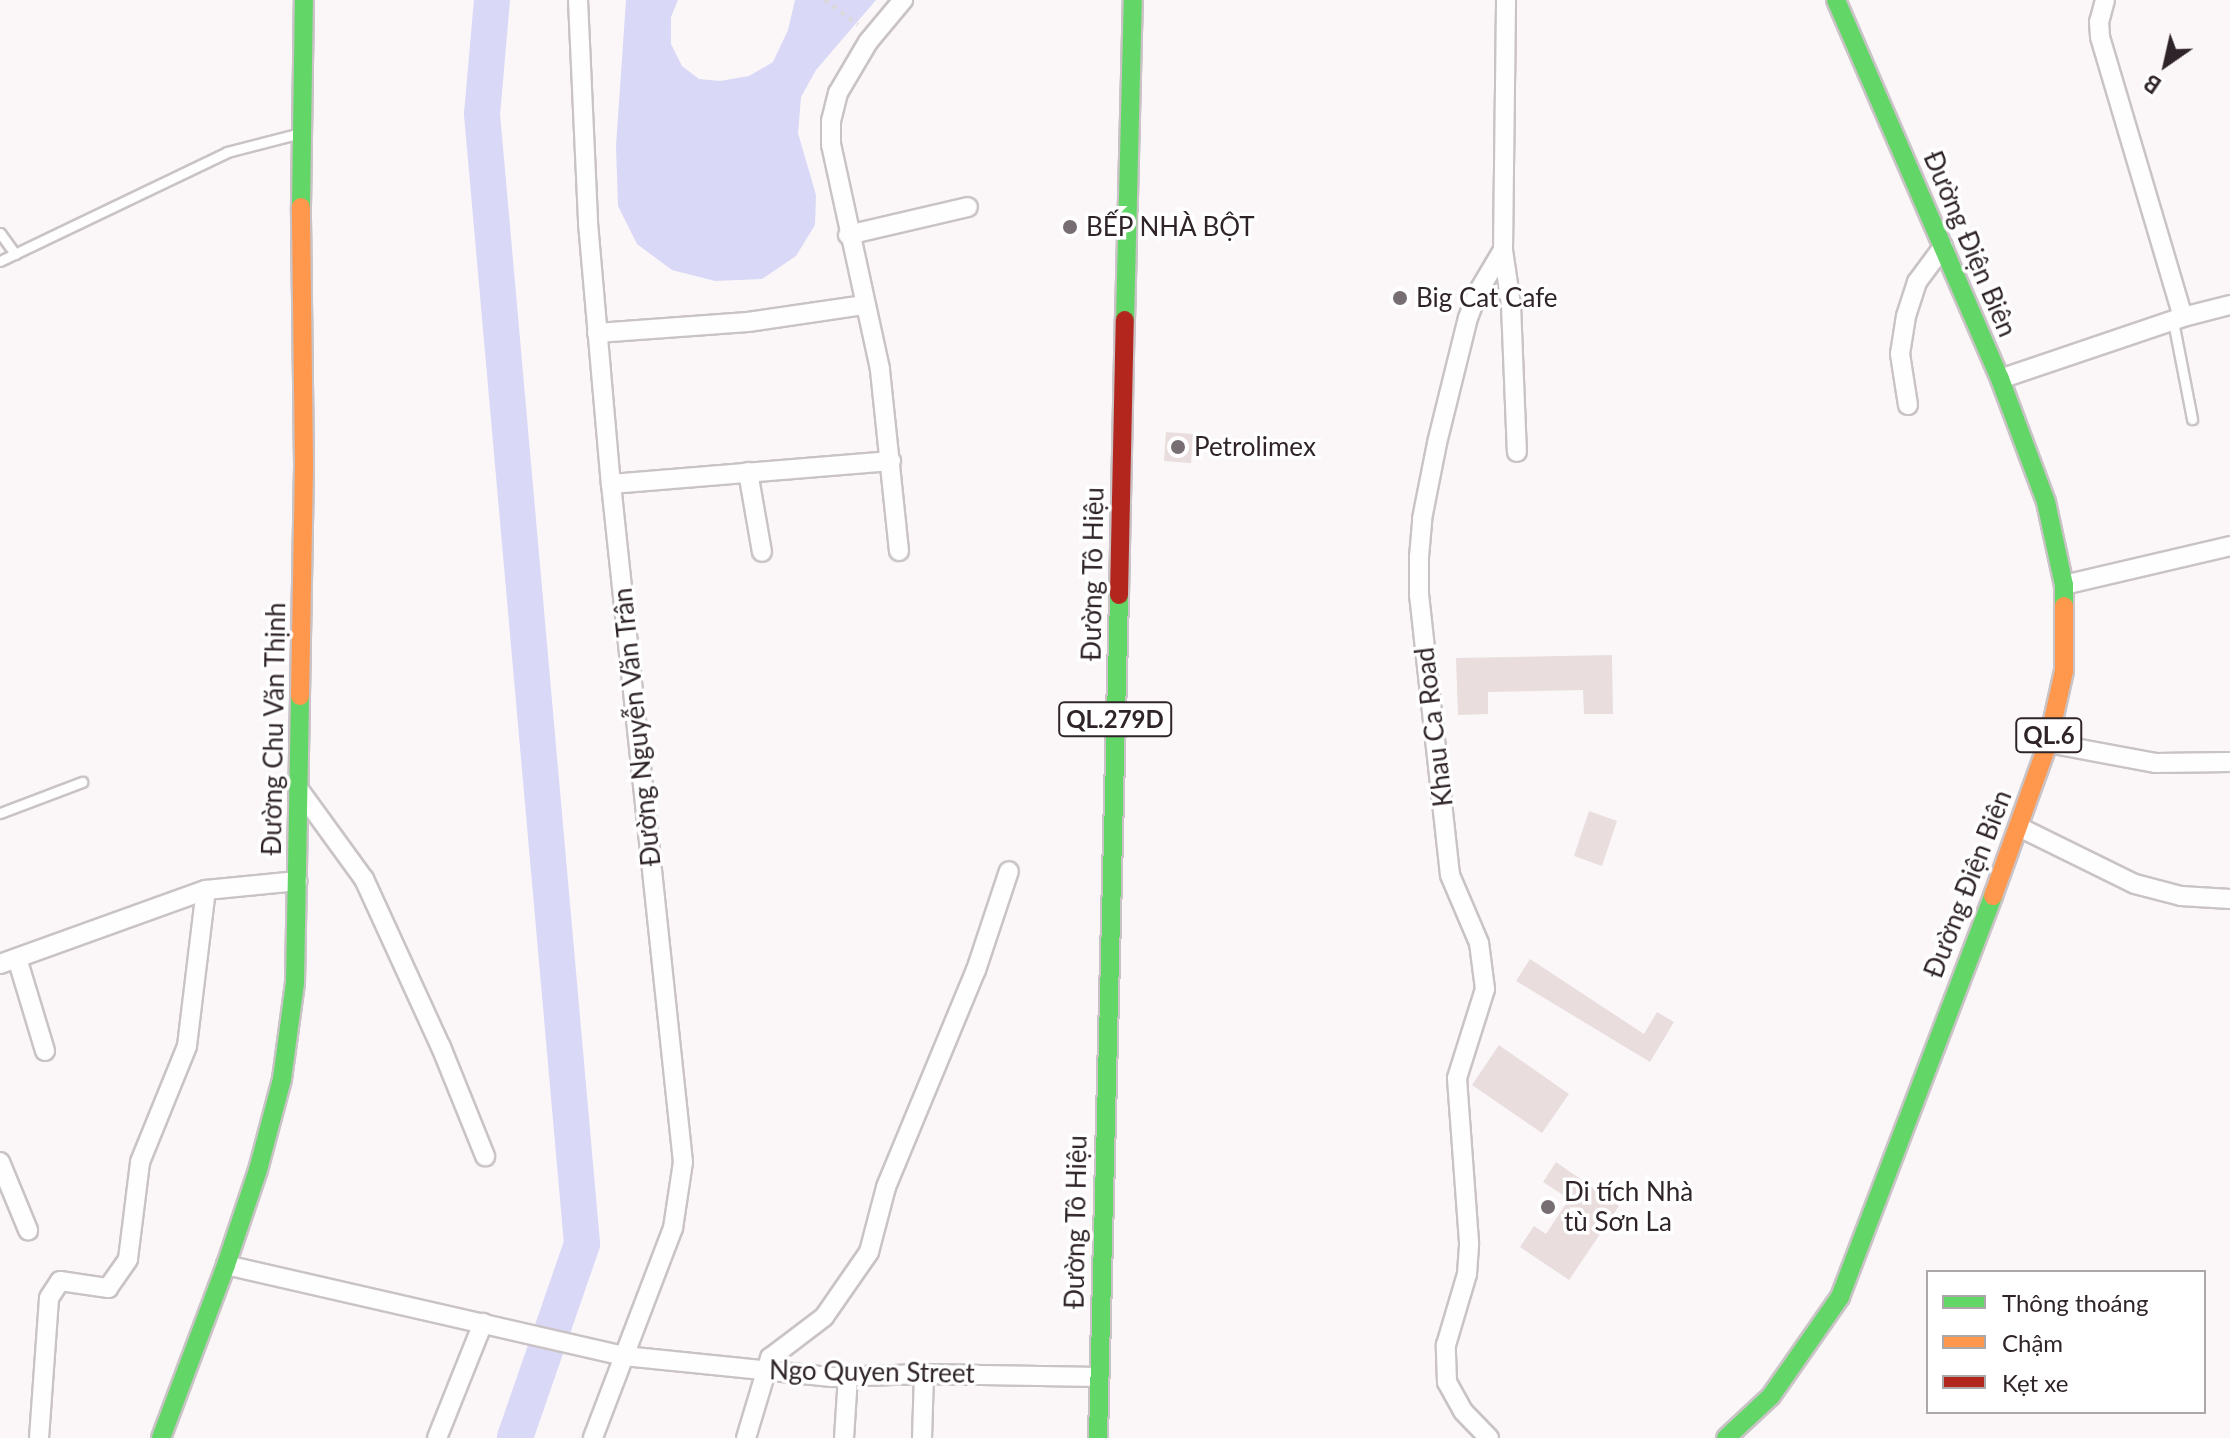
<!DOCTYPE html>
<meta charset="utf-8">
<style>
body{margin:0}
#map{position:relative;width:2230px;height:1438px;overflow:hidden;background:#fbf7f9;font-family:Lato,sans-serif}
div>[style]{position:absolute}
.water>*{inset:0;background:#d9d8f6}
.river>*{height:36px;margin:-18px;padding:0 18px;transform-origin:18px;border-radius:18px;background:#d9d8f6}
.building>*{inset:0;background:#e9ddde}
.path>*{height:4px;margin-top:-2px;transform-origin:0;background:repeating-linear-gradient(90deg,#dad8d9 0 4px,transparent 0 10px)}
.roads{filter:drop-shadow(2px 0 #cac3c6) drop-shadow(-2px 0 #cac3c6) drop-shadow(0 2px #cac3c6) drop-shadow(0 -2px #cac3c6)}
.lane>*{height:9px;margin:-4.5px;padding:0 4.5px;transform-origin:4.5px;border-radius:4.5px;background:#fefefe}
.street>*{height:18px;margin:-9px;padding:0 9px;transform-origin:9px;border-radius:9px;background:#fefefe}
.fast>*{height:18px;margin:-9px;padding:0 9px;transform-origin:9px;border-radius:9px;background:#63d668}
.slow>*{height:18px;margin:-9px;padding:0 9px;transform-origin:9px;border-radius:9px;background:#ff974d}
.jam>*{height:18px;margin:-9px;padding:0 9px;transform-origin:9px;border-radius:9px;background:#b3261e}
.dots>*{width:22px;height:22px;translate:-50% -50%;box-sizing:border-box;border:4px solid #fff;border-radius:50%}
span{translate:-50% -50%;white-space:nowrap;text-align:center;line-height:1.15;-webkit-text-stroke:7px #fff;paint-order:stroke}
.shield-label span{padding:2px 6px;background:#fff;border:2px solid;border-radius:6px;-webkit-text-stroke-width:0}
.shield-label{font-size:24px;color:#2f2429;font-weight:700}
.poi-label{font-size:26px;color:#2f2429}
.left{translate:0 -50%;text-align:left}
.street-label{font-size:26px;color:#2f2429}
.legend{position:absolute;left:1926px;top:1270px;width:280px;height:144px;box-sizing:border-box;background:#fff;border:2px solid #aca7a9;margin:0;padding:10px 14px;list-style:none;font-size:24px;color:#2f2429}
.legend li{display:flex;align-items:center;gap:16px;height:40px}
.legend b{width:40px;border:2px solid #aca7a9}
.north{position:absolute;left:2126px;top:24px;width:80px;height:80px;-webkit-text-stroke:6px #fff;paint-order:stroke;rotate:214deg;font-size:22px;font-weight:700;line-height:32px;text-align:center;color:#2f2429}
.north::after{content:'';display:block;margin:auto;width:28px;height:36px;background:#2f2429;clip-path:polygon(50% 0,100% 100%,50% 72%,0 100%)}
</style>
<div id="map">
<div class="water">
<i style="clip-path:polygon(626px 0,678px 0,671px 17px,671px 44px,682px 66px,699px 79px,720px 81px,749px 76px,773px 62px,788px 30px,795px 0,876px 0,816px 70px,801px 97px,798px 133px,816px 195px,815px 225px,796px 256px,762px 279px,715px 281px,672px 270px,637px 244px,618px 206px,616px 146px)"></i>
</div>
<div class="river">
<i style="left:492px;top:0;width:114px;rotate:95deg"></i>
<i style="left:482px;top:114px;width:1134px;rotate:84.94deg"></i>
<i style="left:582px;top:1244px;width:205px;rotate:109.1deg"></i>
</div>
<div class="building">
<i style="clip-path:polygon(1166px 432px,1193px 434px,1191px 463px,1164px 461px)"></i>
<i style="clip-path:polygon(1612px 655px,1613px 714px,1584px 714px,1583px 690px,1488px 692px,1488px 714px,1458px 715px,1456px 658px)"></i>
<i style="clip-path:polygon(1589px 811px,1617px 821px,1602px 866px,1574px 856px)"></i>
<i style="clip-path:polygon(1530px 959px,1644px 1034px,1657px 1012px,1674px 1022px,1650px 1062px,1516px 981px)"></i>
<i style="clip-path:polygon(1499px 1045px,1569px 1094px,1542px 1133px,1472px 1085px)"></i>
<i style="clip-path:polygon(1556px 1162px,1619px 1206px,1569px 1280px,1520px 1247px,1534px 1226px,1546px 1234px,1569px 1199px,1543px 1182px)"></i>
</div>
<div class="path">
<i style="left:825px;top:0;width:41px;rotate:37.1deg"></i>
</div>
<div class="roads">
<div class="lane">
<i style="left:0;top:233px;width:26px;rotate:54deg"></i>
<i style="left:0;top:261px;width:252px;rotate:-25.6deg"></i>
<i style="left:227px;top:152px;width:72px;rotate:-14.4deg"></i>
<i style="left:2173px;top:321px;width:100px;rotate:79deg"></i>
<i style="left:0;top:813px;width:88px;rotate:-20.7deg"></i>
</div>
<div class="street">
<i style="left:578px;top:0;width:223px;rotate:87.4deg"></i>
<i style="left:588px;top:223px;width:262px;rotate:85deg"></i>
<i style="left:611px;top:484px;width:682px;rotate:83.94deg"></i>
<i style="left:683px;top:1162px;width:67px;rotate:98.6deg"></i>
<i style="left:673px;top:1228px;width:225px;rotate:110.9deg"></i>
<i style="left:2105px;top:0;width:23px;rotate:105deg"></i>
<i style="left:2099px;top:22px;width:15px;rotate:86deg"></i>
<i style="left:2100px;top:37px;width:292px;rotate:73.5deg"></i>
<i style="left:848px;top:235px;width:123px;rotate:-13.1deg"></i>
<i style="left:1503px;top:250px;width:56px;rotate:81.7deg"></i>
<i style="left:1511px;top:305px;width:147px;rotate:87.7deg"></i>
<i style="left:597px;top:333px;width:151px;rotate:-4.2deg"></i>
<i style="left:748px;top:322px;width:118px;rotate:-8.3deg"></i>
<i style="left:2000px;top:379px;width:193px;rotate:-18.7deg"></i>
<i style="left:2183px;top:317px;width:49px;rotate:-14.3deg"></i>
<i style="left:1908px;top:405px;width:52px;rotate:-98.9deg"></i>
<i style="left:1900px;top:354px;width:38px;rotate:-81deg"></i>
<i style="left:1906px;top:316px;width:36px;rotate:-72deg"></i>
<i style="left:1917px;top:282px;width:44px;rotate:-53.4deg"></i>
<i style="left:748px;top:472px;width:81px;rotate:80.1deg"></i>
<i style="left:611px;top:484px;width:281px;rotate:-4.7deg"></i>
<i style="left:899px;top:551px;width:183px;rotate:-96deg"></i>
<i style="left:880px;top:369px;width:229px;rotate:-102.3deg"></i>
<i style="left:831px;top:145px;width:24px;rotate:-90deg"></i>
<i style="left:831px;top:121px;width:29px;rotate:-76deg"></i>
<i style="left:838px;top:93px;width:59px;rotate:-59.5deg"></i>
<i style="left:868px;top:42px;width:55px;rotate:-50.2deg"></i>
<i style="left:2064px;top:585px;width:171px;rotate:-13.2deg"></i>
<i style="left:2048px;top:743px;width:110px;rotate:10.5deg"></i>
<i style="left:2156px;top:763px;width:74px;rotate:-0.8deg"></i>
<i style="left:300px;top:791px;width:109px;rotate:54deg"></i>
<i style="left:364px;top:879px;width:185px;rotate:65.4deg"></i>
<i style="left:441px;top:1047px;width:118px;rotate:68deg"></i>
<i style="left:2019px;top:827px;width:129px;rotate:26.2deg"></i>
<i style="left:2135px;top:884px;width:48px;rotate:14.6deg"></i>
<i style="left:2181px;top:896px;width:49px;rotate:3.5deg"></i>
<i style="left:17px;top:958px;width:97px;rotate:73.2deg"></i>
<i style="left:0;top:964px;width:219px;rotate:-19.8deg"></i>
<i style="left:206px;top:890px;width:92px;rotate:-5.6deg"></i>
<i style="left:0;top:1162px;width:74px;rotate:67.6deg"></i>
<i style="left:226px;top:1265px;width:408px;rotate:12.9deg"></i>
<i style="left:624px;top:1356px;width:209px;rotate:5.8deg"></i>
<i style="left:832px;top:1377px;width:92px;rotate:-1.9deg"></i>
<i style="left:924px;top:1374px;width:174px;rotate:1deg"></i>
<i style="left:39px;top:1438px;width:140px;rotate:-85.9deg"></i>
<i style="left:49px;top:1298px;width:20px;rotate:-57deg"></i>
<i style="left:60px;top:1281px;width:49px;rotate:8.3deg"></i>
<i style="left:108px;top:1288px;width:35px;rotate:-55deg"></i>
<i style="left:128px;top:1259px;width:98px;rotate:-82.9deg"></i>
<i style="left:140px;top:1162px;width:125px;rotate:-67.9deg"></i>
<i style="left:187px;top:1046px;width:157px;rotate:-83.1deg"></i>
<i style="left:437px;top:1438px;width:124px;rotate:-68.2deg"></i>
<i style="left:746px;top:1438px;width:84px;rotate:-73.3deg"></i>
<i style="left:770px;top:1358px;width:68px;rotate:-37.2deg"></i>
<i style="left:824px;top:1317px;width:79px;rotate:-55.3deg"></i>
<i style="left:869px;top:1252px;width:67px;rotate:-75.3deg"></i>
<i style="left:886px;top:1187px;width:235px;rotate:-67.5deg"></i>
<i style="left:976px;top:970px;width:104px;rotate:-71.6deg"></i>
<i style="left:844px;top:1438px;width:62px;rotate:-86.3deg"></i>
<i style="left:922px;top:1438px;width:64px;rotate:-88.2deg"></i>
<i style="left:1489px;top:1438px;width:37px;rotate:-134deg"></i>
<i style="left:1463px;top:1411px;width:33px;rotate:-119deg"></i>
<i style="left:1447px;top:1382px;width:37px;rotate:-92deg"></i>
<i style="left:1446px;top:1345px;width:74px;rotate:-73.5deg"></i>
<i style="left:1467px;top:1274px;width:32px;rotate:-86deg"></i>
<i style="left:1469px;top:1242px;width:164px;rotate:-94.2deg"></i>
<i style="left:1457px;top:1078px;width:93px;rotate:-72.5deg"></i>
<i style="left:1485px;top:989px;width:46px;rotate:-97.4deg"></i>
<i style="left:1479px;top:943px;width:74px;rotate:-113.1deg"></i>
<i style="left:1450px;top:875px;width:282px;rotate:-96.3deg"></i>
<i style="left:1419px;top:595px;width:38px;rotate:-90deg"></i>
<i style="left:1419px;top:557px;width:38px;rotate:-85deg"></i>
<i style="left:1422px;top:519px;width:77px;rotate:-78.8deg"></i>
<i style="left:1437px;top:443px;width:129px;rotate:-76.1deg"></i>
<i style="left:1468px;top:318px;width:28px;rotate:-69deg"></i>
<i style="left:1478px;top:292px;width:49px;rotate:-59.2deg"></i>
<i style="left:1503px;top:250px;width:250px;rotate:-89.3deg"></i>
</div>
<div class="fast">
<i style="left:1836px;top:0;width:413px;rotate:66.6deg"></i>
<i style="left:2000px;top:379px;width:131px;rotate:69.5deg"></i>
<i style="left:2046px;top:502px;width:85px;rotate:77.8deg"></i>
<i style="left:2064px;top:585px;width:21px;rotate:90deg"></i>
<i style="left:301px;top:207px;width:207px;rotate:-89.2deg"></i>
<i style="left:1125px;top:320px;width:320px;rotate:-88.6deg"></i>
<i style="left:161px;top:1438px;width:185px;rotate:-69.4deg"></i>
<i style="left:226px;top:1265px;width:100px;rotate:-71.4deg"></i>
<i style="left:258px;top:1170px;width:94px;rotate:-75.2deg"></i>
<i style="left:282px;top:1079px;width:97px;rotate:-82.3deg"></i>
<i style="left:295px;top:983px;width:287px;rotate:-89deg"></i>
<i style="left:1098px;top:1438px;width:843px;rotate:-88.57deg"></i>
<i style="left:1726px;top:1438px;width:62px;rotate:-43deg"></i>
<i style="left:1771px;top:1396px;width:121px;rotate:-55.1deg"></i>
<i style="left:1840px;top:1297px;width:429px;rotate:-69.1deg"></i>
</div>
<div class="slow">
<i style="left:300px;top:696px;width:232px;rotate:-89deg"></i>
<i style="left:304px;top:464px;width:257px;rotate:-90.7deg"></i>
<i style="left:1993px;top:896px;width:163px;rotate:-70.2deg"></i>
<i style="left:2048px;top:743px;width:74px;rotate:-77.5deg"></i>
<i style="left:2064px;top:671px;width:65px;rotate:-90deg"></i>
</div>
<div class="jam">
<i style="left:1119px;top:595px;width:275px;rotate:-88.8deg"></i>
</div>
</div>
<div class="dots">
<i style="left:1070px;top:227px;background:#766e72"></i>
<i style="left:1400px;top:298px;background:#766e72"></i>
<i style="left:1178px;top:447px;background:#766e72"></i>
<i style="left:1548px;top:1207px;background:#766e72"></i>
</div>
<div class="shield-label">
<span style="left:1115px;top:719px">QL.279D</span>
<span style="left:2049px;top:735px">QL.6</span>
</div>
<div class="poi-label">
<span class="left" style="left:1086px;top:227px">BẾP NHÀ BỘT</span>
<span class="left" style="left:1416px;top:298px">Big Cat Cafe</span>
<span class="left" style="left:1194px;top:447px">Petrolimex</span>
<span class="left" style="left:1564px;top:1207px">Di tích Nhà<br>tù Sơn La</span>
</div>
<div class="street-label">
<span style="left:1970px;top:244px;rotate:67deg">Đường Điện Biên</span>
<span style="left:1093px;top:574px;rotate:-89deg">Đường Tô Hiệu</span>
<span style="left:637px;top:727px;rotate:-96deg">Đường Nguyễn Văn Trân</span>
<span style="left:1434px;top:727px;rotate:-97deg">Khau Ca Road</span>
<span style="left:274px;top:729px;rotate:-89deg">Đường Chu Văn Thịnh</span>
<span style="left:1968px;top:884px;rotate:-69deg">Đường Điện Biên</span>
<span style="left:1076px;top:1222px;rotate:-89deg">Đường Tô Hiệu</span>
<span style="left:872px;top:1372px;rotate:1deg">Ngo Quyen Street</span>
</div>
<ul class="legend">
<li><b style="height:10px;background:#63d668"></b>Thông thoáng</li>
<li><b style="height:10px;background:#ff974d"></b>Chậm</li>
<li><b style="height:10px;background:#b3261e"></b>Kẹt xe</li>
</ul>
<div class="north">B</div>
</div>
